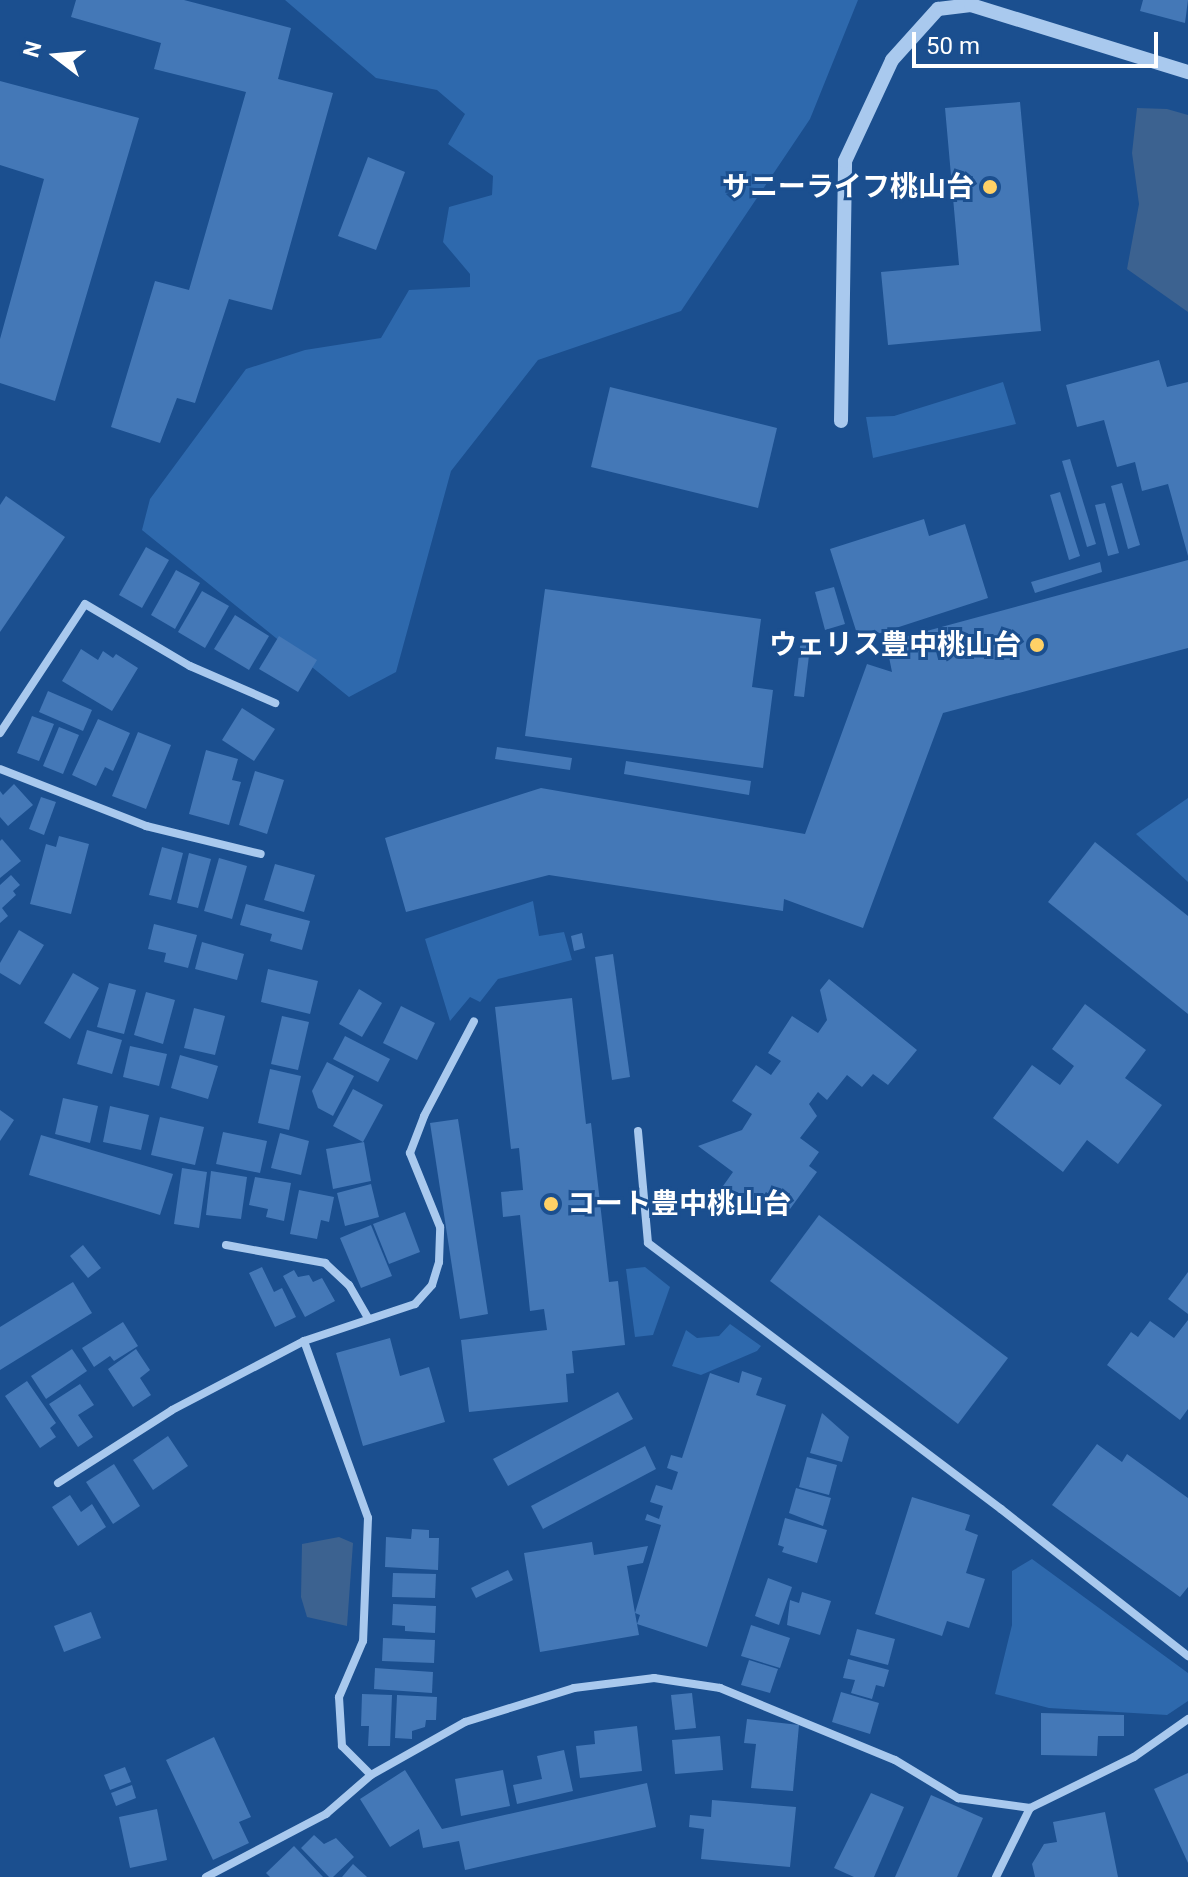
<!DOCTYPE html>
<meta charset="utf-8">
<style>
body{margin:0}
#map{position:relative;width:1188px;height:1877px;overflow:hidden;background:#1b4f8f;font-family:Roboto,"Noto Sans JP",sans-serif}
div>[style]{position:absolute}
.green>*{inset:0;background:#2e69ad}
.water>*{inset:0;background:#3c6290}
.building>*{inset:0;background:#4478b7}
.minor>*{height:8px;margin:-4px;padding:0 4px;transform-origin:4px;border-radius:4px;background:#a9c9ee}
.tertiary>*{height:14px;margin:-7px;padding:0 7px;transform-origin:7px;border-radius:7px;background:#a9c9ee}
.dots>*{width:22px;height:22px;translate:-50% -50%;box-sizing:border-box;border:4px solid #1b4f8f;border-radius:50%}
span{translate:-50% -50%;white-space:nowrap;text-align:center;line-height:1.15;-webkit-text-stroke:6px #1b4f8f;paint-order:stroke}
.poi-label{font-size:28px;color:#fff;font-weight:700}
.right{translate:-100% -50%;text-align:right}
.left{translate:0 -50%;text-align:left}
.north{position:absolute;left:16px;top:16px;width:80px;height:80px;-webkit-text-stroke:6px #1b4f8f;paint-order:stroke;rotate:286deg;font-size:22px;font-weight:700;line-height:32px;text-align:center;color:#fff}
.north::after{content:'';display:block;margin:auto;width:28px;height:36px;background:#fff;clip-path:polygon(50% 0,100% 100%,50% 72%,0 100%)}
.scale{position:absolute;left:912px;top:32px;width:246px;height:36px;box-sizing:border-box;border:4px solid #fff;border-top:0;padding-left:10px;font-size:24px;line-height:28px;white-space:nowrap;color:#fff;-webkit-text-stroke:6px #1b4f8f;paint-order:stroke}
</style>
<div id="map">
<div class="green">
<i style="clip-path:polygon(285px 0,858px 0,810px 119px,681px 311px,538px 360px,451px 471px,396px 672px,349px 697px,142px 530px,150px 499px,246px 369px,305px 350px,381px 338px,409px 290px,470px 287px,470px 274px,443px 242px,449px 207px,492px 195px,493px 176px,448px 144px,465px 114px,437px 90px,376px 78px)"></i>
<i style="clip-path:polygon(1003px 382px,1016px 424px,873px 458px,866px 417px,894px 416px)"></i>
<i style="clip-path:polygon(1188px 798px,1188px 882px,1136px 834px)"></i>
<i style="clip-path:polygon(533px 901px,539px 936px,564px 932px,572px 960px,498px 979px,480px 1002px,470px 997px,450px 1021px,425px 939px)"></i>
<i style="clip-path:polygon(645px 1267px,670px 1287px,653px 1335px,635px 1337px,626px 1269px)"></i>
<i style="clip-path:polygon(730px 1324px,761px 1346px,757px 1351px,701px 1375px,672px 1366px,686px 1330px,697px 1338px,719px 1336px)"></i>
<i style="clip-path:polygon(1032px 1559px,1188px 1673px,1188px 1701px,1167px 1715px,1049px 1708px,995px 1694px,1012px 1625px,1012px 1571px)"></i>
</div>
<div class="water">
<i style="clip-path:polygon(1137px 108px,1167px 109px,1188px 115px,1188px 312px,1127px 269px,1139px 204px,1132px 153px)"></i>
<i style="clip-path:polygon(339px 1537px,353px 1543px,347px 1626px,307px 1617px,301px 1597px,302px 1544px)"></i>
</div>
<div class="building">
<i style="clip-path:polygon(76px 0,184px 0,291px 28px,278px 79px,333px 93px,272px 310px,229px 299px,195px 403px,177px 398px,160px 443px,111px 427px,155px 281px,189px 290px,246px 92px,154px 69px,161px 43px,71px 17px)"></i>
<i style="clip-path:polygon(1143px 0,1188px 0,1185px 23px,1140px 11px)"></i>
<i style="clip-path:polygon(0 81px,139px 118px,55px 401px,0 383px,0 339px,44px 179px,0 165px)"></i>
<i style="clip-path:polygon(1020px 102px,1041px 331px,888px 345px,881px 272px,959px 265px,945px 108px)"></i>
<i style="clip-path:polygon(368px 157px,405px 172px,376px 250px,338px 236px)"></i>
<i style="clip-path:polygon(1159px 360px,1167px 387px,1188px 382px,1188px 556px,1168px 484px,1142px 491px,1135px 462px,1117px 467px,1104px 420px,1077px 427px,1066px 385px)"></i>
<i style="clip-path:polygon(610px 387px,777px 428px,758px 508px,591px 467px)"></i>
<i style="clip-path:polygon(1070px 459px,1096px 544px,1087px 547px,1062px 461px)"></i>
<i style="clip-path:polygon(1122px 483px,1140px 545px,1128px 549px,1111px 486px)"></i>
<i style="clip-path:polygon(1060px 492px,1080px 556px,1069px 560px,1050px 495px)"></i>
<i style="clip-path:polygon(6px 496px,65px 537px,0 632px,0 505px)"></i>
<i style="clip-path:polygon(1105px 503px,1119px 553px,1108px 556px,1095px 505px)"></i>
<i style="clip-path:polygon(924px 519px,929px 536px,965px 524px,988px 598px,859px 640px,830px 549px)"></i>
<i style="clip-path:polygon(146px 547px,169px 560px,142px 608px,119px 595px)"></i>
<i style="clip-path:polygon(1188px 560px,1188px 648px,943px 713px,863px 928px,784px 899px,783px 911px,549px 875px,406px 912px,385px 838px,541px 788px,805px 834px,867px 664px,892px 672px,886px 642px)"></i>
<i style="clip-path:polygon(1100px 562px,1102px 572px,1035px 593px,1031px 582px)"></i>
<i style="clip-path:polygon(176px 570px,200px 583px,175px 629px,151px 615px)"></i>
<i style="clip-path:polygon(834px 587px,845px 624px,825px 630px,815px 592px)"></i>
<i style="clip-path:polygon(545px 589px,761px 619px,752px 687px,773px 690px,763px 768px,525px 736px)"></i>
<i style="clip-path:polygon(202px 591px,229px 606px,205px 648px,178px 632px)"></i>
<i style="clip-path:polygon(235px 615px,269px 636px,249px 670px,214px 649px)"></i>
<i style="clip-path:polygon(279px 636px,317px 660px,298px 692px,259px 669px)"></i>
<i style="clip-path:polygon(801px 638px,811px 639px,804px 697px,794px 696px)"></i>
<i style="clip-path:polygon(81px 649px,98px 660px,103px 651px,113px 658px,116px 654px,138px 668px,112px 711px,62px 681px)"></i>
<i style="clip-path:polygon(48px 691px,92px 710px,83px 731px,39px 712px)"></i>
<i style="clip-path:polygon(242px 708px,275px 729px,254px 761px,222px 740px)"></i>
<i style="clip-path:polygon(32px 716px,54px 724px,39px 761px,17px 753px)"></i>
<i style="clip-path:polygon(98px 719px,130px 733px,113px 771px,105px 767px,96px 786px,72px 775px)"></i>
<i style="clip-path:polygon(59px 727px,79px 735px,63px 774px,43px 766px)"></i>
<i style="clip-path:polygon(138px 732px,171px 745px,146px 809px,112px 796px)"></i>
<i style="clip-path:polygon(497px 747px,572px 758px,570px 770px,495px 759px)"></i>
<i style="clip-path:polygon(206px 750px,238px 759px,232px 780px,241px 782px,229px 825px,189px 814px)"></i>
<i style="clip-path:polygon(626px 761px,751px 781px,749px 795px,624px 774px)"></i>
<i style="clip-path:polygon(255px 771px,284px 780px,267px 834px,239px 825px)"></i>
<i style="clip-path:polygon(14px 784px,33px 805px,8px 826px,0 817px,0 791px,3px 795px)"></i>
<i style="clip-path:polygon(41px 797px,56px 802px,44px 835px,29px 829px)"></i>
<i style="clip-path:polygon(59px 836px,89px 844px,71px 914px,30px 904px,46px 844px,56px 847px)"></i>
<i style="clip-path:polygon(2px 839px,21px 861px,0 878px,0 841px)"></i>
<i style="clip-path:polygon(1095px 842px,1188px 916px,1188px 1014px,1048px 902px)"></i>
<i style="clip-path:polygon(162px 847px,183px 853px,171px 900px,149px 895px)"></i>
<i style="clip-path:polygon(189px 853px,211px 859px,198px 908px,177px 903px)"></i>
<i style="clip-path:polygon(219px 858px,247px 866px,232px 919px,204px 911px)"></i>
<i style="clip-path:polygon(275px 864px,315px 875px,304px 912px,264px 900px)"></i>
<i style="clip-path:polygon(11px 875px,20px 885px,13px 891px,16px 895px,2px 908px,8px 916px,0 923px,0 885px)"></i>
<i style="clip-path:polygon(246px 904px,310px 921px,302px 950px,270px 941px,272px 934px,240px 925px)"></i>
<i style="clip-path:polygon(154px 924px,197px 935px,188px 968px,164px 962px,166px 953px,148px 949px)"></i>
<i style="clip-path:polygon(19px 930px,44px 945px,20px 985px,0 973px,0 963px)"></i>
<i style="clip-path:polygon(582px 933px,585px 948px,574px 951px,571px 936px)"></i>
<i style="clip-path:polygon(202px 942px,244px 954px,237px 980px,195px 969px)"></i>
<i style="clip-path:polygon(613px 954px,630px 1077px,612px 1080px,595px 957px)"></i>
<i style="clip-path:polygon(268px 969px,318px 981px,310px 1014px,261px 1002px)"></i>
<i style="clip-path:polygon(73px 973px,99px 988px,70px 1039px,44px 1023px)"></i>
<i style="clip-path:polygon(829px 979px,917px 1050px,888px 1085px,873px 1074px,862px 1087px,847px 1075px,827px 1100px,818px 1092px,809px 1104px,817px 1116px,800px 1138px,819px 1152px,809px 1166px,817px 1172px,790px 1209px,766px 1192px,754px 1208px,723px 1186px,733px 1172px,698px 1146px,742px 1130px,752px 1114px,732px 1101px,756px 1065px,771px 1075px,781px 1061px,768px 1053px,792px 1016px,818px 1033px,827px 1020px,820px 990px)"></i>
<i style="clip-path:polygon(109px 983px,136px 990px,124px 1034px,97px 1027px)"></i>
<i style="clip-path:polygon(359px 989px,382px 1003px,362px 1037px,339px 1024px)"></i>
<i style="clip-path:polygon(146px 992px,175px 1000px,163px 1044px,134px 1035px)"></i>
<i style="clip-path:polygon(572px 998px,586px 1124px,591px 1123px,609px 1282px,618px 1281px,625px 1345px,572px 1351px,574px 1373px,566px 1374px,568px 1402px,469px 1412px,461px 1340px,547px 1330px,544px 1309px,530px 1311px,520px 1215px,503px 1217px,501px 1192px,523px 1190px,519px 1148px,511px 1149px,495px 1007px)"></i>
<i style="clip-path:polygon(1085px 1004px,1146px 1050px,1125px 1078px,1162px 1105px,1118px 1164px,1087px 1140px,1063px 1172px,993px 1118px,1032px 1065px,1060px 1085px,1074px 1066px,1052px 1049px)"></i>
<i style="clip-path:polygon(401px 1006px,435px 1023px,417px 1060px,383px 1043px)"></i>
<i style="clip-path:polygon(194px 1008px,225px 1016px,215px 1055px,184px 1048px)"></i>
<i style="clip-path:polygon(282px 1016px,309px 1022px,298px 1070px,271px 1064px)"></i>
<i style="clip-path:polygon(87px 1030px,122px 1040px,112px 1074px,77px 1064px)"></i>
<i style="clip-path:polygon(345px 1036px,390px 1059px,378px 1082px,333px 1059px)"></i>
<i style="clip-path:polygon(130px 1046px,167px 1054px,159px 1086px,123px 1077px)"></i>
<i style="clip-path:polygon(180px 1055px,218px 1066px,208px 1099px,171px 1088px)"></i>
<i style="clip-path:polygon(327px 1062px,354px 1076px,333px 1116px,318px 1108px,312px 1091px)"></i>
<i style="clip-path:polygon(270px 1069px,301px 1076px,289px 1130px,258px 1123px)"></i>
<i style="clip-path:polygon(353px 1089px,383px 1105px,363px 1142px,333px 1126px)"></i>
<i style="clip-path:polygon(63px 1098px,98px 1106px,90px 1143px,55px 1134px)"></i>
<i style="clip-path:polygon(110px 1106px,149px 1115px,141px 1150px,103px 1142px)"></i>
<i style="clip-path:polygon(0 1110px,14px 1120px,0 1141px)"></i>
<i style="clip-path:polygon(160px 1117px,204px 1127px,195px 1165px,151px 1155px)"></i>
<i style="clip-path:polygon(458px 1119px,488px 1314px,460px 1319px,430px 1123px)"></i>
<i style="clip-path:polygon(223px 1132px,267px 1141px,260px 1173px,216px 1164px)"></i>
<i style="clip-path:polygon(280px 1133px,309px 1141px,301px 1175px,271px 1168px)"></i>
<i style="clip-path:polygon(41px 1135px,173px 1174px,160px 1215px,29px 1175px)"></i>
<i style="clip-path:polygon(364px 1142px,371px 1181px,333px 1189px,326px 1149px)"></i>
<i style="clip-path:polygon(182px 1168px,207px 1172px,199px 1228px,174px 1224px)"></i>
<i style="clip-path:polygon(211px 1171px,247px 1177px,241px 1219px,206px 1215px)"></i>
<i style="clip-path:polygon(255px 1177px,291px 1183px,284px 1221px,266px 1217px,268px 1209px,249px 1205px)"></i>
<i style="clip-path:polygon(371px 1184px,379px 1217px,345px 1226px,337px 1193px)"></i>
<i style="clip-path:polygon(299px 1190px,334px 1197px,329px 1222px,321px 1220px,317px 1239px,290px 1234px)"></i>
<i style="clip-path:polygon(405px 1212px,420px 1252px,389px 1264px,373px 1224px)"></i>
<i style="clip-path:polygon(819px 1215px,1008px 1358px,958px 1424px,770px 1281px)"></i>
<i style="clip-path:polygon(371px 1225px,392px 1276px,361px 1288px,340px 1238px)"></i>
<i style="clip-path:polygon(83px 1245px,101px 1268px,88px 1278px,70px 1256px)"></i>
<i style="clip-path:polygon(262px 1267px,274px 1292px,282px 1288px,296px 1317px,275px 1327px,249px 1273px)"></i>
<i style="clip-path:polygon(294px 1270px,298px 1277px,309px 1275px,313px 1282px,322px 1278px,335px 1301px,305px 1317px,283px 1276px)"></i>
<i style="clip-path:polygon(1188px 1272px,1188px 1314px,1168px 1299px)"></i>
<i style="clip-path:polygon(73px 1282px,92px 1313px,0 1370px,0 1327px)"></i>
<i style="clip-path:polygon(1188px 1320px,1188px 1409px,1180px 1420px,1107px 1365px,1131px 1332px,1138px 1337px,1150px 1321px,1174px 1338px)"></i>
<i style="clip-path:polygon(123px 1322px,138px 1346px,114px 1361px,110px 1356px,94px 1367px,82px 1348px)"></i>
<i style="clip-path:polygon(390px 1338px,400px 1376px,429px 1367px,445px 1422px,363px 1446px,336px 1353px)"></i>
<i style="clip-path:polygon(72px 1349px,87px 1371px,46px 1399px,31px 1376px)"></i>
<i style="clip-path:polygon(136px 1349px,150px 1370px,140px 1378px,151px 1395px,133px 1407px,108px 1369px)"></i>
<i style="clip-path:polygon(742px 1371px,762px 1378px,756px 1395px,786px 1405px,707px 1647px,637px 1624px,640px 1615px,635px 1613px,639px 1635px,540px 1652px,524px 1553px,592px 1542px,594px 1555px,648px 1546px,643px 1563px,627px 1566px,635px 1613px,661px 1525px,645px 1520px,647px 1514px,659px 1519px,663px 1506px,650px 1502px,656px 1485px,672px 1490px,678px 1472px,667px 1468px,671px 1455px,682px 1458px,710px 1373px,739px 1383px)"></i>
<i style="clip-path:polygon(27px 1381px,56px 1423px,50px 1428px,56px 1437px,40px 1448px,5px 1396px)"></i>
<i style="clip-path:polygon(80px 1384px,94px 1405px,78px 1415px,93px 1437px,78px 1447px,49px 1404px)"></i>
<i style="clip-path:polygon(618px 1392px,633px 1419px,508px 1486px,493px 1459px)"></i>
<i style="clip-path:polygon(822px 1413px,849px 1437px,842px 1462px,810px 1453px)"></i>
<i style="clip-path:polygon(168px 1436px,188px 1466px,153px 1490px,133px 1460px)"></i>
<i style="clip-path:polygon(1097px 1444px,1122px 1462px,1127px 1454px,1188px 1498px,1188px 1587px,1180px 1597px,1052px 1505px)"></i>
<i style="clip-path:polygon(645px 1446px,656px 1469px,543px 1529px,531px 1506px)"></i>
<i style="clip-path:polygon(807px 1457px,837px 1465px,829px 1495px,799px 1487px)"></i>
<i style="clip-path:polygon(114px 1464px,140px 1506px,113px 1524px,86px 1482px)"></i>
<i style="clip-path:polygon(796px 1488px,831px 1498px,823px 1526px,789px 1513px)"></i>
<i style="clip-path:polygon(70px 1495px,81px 1512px,92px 1504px,106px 1527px,78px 1546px,52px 1507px)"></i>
<i style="clip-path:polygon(912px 1497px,970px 1515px,965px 1530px,978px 1535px,966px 1573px,985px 1579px,969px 1628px,947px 1621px,942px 1636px,875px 1614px)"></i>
<i style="clip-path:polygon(785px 1518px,827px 1530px,817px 1563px,782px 1552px,784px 1547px,778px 1545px)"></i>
<i style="clip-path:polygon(412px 1529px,429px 1530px,429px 1538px,439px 1538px,438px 1570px,385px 1567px,386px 1537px,411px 1539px)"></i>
<i style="clip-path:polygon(508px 1570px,513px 1580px,476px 1598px,471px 1588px)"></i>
<i style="clip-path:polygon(393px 1573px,436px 1574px,435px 1598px,392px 1597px)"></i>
<i style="clip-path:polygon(768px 1578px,792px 1587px,779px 1625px,755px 1616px)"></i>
<i style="clip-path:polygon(802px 1592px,831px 1601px,820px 1635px,787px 1625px,790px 1600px,799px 1603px)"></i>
<i style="clip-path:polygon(393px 1604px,436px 1606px,435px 1633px,405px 1631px,405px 1626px,392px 1625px)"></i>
<i style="clip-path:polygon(91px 1612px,101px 1638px,64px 1652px,54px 1626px)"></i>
<i style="clip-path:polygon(751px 1625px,790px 1638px,780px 1668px,741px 1656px)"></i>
<i style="clip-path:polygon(857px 1629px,895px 1639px,888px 1665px,850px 1655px)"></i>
<i style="clip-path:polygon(383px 1638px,435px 1640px,434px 1663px,382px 1661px)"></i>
<i style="clip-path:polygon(848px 1659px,889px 1670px,884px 1687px,876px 1685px,872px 1699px,851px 1693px,855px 1680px,843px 1678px)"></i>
<i style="clip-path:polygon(749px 1660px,778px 1669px,770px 1693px,741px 1685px)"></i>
<i style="clip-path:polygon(375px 1668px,433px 1672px,432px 1693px,374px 1689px)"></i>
<i style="clip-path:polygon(841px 1692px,879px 1703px,870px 1734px,832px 1722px)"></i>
<i style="clip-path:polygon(692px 1693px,696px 1728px,675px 1730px,671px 1695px)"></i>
<i style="clip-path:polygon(362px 1694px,392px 1695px,390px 1746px,368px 1746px,369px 1726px,361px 1726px)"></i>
<i style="clip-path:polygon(397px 1695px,437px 1697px,436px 1720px,426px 1720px,425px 1727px,412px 1731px,412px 1739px,395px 1738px)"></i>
<i style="clip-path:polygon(1041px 1713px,1124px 1715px,1124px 1736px,1098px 1736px,1097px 1756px,1041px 1755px)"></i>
<i style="clip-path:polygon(747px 1719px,799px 1725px,793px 1791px,751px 1788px,756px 1744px,744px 1743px)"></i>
<i style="clip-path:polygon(637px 1726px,642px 1771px,580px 1778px,576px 1746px,595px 1744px,594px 1731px)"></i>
<i style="clip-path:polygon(720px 1736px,723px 1770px,675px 1774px,672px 1740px)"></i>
<i style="clip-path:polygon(214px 1737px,251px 1817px,239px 1822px,249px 1843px,213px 1860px,166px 1760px)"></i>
<i style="clip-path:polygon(564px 1750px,573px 1791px,517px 1804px,513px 1785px,542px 1779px,537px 1756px)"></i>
<i style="clip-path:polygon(125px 1767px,131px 1782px,110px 1790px,104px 1775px)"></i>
<i style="clip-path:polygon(405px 1770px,442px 1829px,647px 1783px,656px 1827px,465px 1870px,459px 1841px,423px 1848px,419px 1829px,390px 1847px,360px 1799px)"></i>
<i style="clip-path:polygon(503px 1770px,510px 1806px,461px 1816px,455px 1779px)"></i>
<i style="clip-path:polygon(1188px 1773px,1188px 1863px,1154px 1789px)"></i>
<i style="clip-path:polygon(132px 1785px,136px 1798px,116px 1806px,111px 1793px)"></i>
<i style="clip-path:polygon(871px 1793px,904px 1807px,874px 1877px,854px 1877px,834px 1868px)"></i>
<i style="clip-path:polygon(931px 1795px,983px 1818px,957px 1877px,895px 1877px)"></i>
<i style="clip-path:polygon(712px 1800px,796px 1807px,790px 1867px,701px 1859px,704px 1829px,689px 1827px,690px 1815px,711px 1817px)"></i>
<i style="clip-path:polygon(157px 1809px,167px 1860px,130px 1868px,119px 1817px)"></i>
<i style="clip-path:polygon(1105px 1812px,1118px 1877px,1035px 1877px,1032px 1864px,1044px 1844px,1057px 1842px,1053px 1822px)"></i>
<i style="clip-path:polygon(314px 1835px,324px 1844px,336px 1838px,354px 1857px,333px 1877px,329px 1877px,301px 1848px)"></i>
<i style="clip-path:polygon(294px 1846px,323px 1877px,270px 1877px,266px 1873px)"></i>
<i style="clip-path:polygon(353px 1864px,367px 1877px,342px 1877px)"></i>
</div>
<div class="minor">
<i style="left:0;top:733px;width:154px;rotate:-56.6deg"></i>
<i style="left:85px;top:604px;width:122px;rotate:30.6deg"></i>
<i style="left:190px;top:666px;width:93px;rotate:23.5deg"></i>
<i style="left:0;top:769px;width:157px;rotate:21.3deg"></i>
<i style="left:146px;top:826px;width:118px;rotate:13.7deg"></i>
<i style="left:638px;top:1131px;width:112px;rotate:84.9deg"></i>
<i style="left:648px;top:1243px;width:442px;rotate:37deg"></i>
<i style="left:1001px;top:1509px;width:238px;rotate:38.2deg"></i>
<i style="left:226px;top:1245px;width:101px;rotate:10.3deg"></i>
<i style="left:325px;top:1263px;width:33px;rotate:43deg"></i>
<i style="left:349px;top:1285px;width:38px;rotate:60deg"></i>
<i style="left:304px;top:1341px;width:188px;rotate:70.1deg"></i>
<i style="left:368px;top:1518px;width:123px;rotate:92.3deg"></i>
<i style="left:363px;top:1641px;width:61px;rotate:113.2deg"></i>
<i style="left:339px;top:1697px;width:49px;rotate:86.5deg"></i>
<i style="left:342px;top:1746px;width:41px;rotate:45deg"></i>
<i style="left:58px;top:1483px;width:135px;rotate:-32.6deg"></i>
<i style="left:172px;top:1410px;width:149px;rotate:-27.6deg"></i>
<i style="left:304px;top:1341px;width:117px;rotate:-18.4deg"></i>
<i style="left:415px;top:1304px;width:25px;rotate:-48deg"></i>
<i style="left:432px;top:1285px;width:24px;rotate:-73deg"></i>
<i style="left:439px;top:1262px;width:35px;rotate:-88deg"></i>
<i style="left:440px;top:1227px;width:80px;rotate:-112.1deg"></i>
<i style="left:410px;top:1153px;width:40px;rotate:-69deg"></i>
<i style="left:424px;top:1116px;width:107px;rotate:-62.2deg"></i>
<i style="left:206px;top:1877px;width:136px;rotate:-27.7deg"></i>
<i style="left:326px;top:1814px;width:60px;rotate:-40.9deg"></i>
<i style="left:371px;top:1775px;width:108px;rotate:-29.4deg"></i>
<i style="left:465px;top:1722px;width:114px;rotate:-17.3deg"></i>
<i style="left:574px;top:1688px;width:81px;rotate:-7.1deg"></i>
<i style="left:654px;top:1678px;width:67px;rotate:8.6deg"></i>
<i style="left:720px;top:1688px;width:189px;rotate:22.4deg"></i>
<i style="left:895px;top:1760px;width:74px;rotate:31.1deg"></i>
<i style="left:958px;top:1798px;width:73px;rotate:7.9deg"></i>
<i style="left:1030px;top:1808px;width:116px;rotate:-26.1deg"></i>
<i style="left:1134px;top:1757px;width:66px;rotate:-35.1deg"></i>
<i style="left:996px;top:1877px;width:77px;rotate:-63.8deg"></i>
</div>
<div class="tertiary">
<i style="left:841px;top:421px;width:260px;rotate:-89.1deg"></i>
<i style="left:845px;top:161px;width:111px;rotate:-65deg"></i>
<i style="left:892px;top:60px;width:69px;rotate:-48deg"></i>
<i style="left:938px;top:9px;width:33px;rotate:-7deg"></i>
<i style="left:971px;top:5px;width:227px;rotate:17.2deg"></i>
</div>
<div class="dots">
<i style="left:990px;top:187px;background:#ffd166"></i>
<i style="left:1037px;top:645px;background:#ffd166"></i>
<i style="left:551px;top:1204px;background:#ffd166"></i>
</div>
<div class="poi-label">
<span class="right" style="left:974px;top:187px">サニーライフ桃山台</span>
<span class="right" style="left:1021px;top:645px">ウェリス豊中桃山台</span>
<span class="left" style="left:567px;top:1204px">コート豊中桃山台</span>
</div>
<div class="north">N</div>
<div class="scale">50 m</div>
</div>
